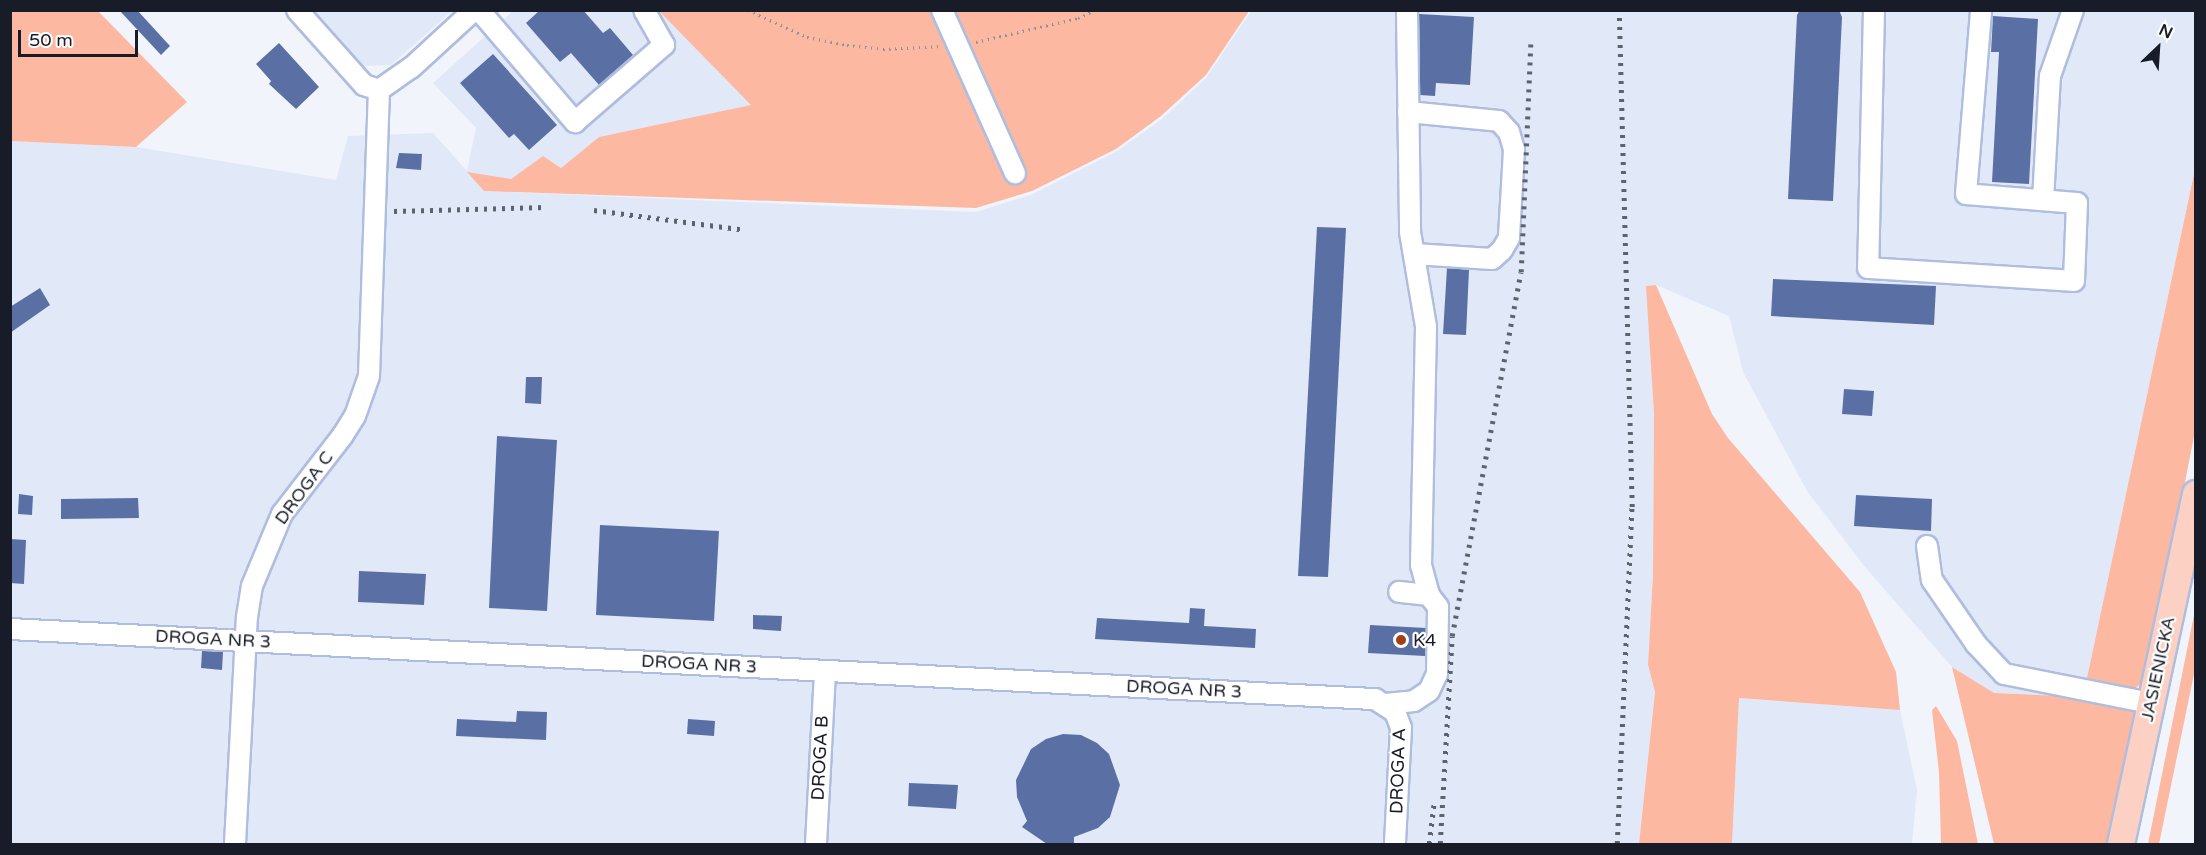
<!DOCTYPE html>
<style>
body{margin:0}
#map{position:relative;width:2206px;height:855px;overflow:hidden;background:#f1f4fb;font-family:"Varela Round",sans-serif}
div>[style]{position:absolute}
.built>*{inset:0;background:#e1e9f9}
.green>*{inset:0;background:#fcb8a1}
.building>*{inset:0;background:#5a70a4}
.path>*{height:3px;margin-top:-1.5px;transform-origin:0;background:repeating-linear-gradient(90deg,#8e929b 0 1.5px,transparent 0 6px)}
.roads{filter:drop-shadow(2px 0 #afbdde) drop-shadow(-2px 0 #afbdde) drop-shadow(0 2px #afbdde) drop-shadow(0 -2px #afbdde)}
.minor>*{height:20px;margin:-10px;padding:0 10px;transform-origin:10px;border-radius:10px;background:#fff}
.major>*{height:26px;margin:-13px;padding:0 13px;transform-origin:13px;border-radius:13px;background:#fcd1c4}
.rail>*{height:4.5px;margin-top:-2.25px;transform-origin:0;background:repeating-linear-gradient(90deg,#5e626d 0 3px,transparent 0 9px)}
.dots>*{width:16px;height:16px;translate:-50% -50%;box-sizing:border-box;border:3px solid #fff;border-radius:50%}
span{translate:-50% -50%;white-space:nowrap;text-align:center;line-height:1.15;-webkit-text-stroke:4.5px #fff;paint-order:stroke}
.street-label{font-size:18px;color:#171c28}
.poi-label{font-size:18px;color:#171c28}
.left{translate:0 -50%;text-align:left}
.frame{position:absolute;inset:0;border:12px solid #171c28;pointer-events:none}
.north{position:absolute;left:2128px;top:18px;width:60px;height:60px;-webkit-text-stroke:4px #fff;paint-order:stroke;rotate:25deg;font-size:16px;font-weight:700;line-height:24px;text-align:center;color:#171c28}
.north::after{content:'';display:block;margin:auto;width:21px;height:27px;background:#171c28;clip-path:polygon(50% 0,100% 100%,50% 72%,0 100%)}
.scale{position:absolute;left:18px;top:30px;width:120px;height:27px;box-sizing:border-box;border:3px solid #171c28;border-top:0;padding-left:8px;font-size:18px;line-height:21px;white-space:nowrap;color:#171c28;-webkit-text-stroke:4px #fff;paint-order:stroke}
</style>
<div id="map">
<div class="built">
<i style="clip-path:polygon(310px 11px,452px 11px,391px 65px,360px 66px)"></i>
<i style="clip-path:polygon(513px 11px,659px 11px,752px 105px,599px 137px,561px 168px,543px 156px,511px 179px,484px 191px,976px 212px,1033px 194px,1117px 151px,1162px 119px,1206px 78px,1251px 11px,2195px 11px,2195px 169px,2083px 697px,1994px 693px,1952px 667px,1864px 566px,1807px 491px,1743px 372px,1729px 316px,1656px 285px,1647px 286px,1654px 414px,1653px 574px,1648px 665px,1655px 692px,1639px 844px,11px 844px,10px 141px,136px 147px,336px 180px,348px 136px,433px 133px,467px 171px,476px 128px,433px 83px)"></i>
<i style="clip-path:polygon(1739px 698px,1900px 710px,1917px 790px,1912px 844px,1732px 844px)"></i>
</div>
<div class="green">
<i style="clip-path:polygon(10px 11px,98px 11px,187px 102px,136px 147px,11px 141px)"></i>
<i style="clip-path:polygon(659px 11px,1249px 11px,1206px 75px,1161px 116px,1116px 149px,1032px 191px,976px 208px,484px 191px,467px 172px,511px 179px,543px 156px,561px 168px,599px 137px,751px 105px)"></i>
<i style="clip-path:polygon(2195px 169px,2195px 431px,2146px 681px,2135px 688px,2121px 689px,2087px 678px)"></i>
<i style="clip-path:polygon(1656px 285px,1712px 414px,1728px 438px,1860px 592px,1896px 672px,1900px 710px,1739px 698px,1732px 844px,1639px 844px,1655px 692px,1648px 665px,1653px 574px,1654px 414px,1646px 286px)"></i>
<i style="clip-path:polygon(2195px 610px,2195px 669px,2159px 844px,2148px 844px)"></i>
<i style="clip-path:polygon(1952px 667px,1994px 693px,2083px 697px,2134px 704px,2140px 715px,2112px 844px,1994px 844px)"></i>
<i style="clip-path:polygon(1936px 706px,1957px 741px,1978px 844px,1941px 844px,1939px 772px,1932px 710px)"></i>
</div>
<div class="building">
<i style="clip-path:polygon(119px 10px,137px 10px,170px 46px,161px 55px)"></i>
<i style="clip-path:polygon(540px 10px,583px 10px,603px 33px,610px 28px,633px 55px,599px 85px,571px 53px,560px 62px,526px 23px)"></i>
<i style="clip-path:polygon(1800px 10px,1839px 10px,1842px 17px,1833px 201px,1788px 199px,1797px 15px)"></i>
<i style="clip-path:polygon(1419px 14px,1474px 17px,1470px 85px,1436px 83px,1435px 96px,1420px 95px)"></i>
<i style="clip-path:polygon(1993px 16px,2038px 19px,2029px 184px,1992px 182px,1999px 52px,1991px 52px)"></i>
<i style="clip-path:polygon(279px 43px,319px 87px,296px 109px,269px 84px,271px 81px,256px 64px)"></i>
<i style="clip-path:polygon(493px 54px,557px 125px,529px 150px,514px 134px,509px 138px,460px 83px)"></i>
<i style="clip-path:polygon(399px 153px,422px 154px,421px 170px,396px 168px)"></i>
<i style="clip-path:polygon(1317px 227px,1346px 228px,1328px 577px,1298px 576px)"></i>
<i style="clip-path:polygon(1447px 268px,1469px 270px,1466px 335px,1443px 334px)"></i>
<i style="clip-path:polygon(1773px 279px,1936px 286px,1934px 325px,1771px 316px)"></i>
<i style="clip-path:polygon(40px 288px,50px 305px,10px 333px,10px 307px)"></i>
<i style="clip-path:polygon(526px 377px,542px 377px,541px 404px,525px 403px)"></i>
<i style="clip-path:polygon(1844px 389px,1874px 391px,1872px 416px,1842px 414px)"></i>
<i style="clip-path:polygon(497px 436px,557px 440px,547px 611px,489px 608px)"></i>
<i style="clip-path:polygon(19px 494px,33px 496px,32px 515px,18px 514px)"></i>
<i style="clip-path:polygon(1856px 495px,1932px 499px,1931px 531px,1854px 526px)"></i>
<i style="clip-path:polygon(138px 498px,139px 518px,61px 519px,61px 499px)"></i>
<i style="clip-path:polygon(600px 525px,719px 531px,714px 621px,596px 615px)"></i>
<i style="clip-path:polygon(10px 539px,26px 540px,24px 584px,10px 583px)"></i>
<i style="clip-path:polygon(359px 571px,426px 574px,424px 605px,358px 602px)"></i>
<i style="clip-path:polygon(1190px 608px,1205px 609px,1204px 626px,1256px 629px,1255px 648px,1095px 639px,1097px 618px,1189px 623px)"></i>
<i style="clip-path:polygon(753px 615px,782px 616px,781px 631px,753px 629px)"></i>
<i style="clip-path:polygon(1370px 625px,1426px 628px,1425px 656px,1368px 653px)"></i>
<i style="clip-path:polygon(202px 651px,223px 652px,222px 670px,201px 668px)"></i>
<i style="clip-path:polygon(517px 711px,547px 712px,546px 740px,456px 736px,457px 719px,516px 722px)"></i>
<i style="clip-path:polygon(688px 719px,715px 721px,714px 736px,687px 734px)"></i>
<i style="clip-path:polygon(1063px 734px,1081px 735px,1097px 743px,1109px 754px,1120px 785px,1110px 817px,1098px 828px,1074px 837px,1074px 844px,1047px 844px,1022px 827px,1027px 821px,1017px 797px,1016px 780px,1031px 749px,1046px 739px)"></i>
<i style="clip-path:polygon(909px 783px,958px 785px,956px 809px,908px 806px)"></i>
</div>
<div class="path">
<i style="left:748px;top:10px;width:65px;rotate:24.6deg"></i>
<i style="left:807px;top:37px;width:41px;rotate:11.3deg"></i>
<i style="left:847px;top:45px;width:36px;rotate:6deg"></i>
<i style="left:883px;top:49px;width:57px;rotate:-3deg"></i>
<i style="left:976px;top:42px;width:105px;rotate:-13.2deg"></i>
<i style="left:1078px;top:18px;width:19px;rotate:-25deg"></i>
</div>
<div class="roads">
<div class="minor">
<i style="left:297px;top:10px;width:101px;rotate:48.2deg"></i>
<i style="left:364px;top:85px;width:16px;rotate:18deg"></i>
<i style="left:379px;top:90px;width:39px;rotate:-35deg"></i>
<i style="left:411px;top:68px;width:86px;rotate:-42.6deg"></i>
<i style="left:479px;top:10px;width:148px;rotate:49.4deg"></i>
<i style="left:575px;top:122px;width:118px;rotate:-40.9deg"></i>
<i style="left:664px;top:45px;width:40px;rotate:-119.7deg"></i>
<i style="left:942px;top:10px;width:179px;rotate:65.9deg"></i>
<i style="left:1407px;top:10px;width:222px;rotate:89.2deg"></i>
<i style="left:1410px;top:232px;width:96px;rotate:80.4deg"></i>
<i style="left:1426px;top:327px;width:238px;rotate:91.2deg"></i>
<i style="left:1421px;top:565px;width:31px;rotate:75deg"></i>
<i style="left:1874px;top:10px;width:258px;rotate:91.3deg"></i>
<i style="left:1868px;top:268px;width:206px;rotate:3.6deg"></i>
<i style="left:2074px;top:281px;width:78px;rotate:-87.8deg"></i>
<i style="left:2077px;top:203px;width:111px;rotate:-175.4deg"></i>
<i style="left:1966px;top:194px;width:185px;rotate:-85.3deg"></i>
<i style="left:1408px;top:112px;width:91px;rotate:5.6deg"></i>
<i style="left:1499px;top:121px;width:15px;rotate:48deg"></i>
<i style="left:1509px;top:132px;width:19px;rotate:74deg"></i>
<i style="left:1514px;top:150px;width:88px;rotate:93.3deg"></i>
<i style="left:1509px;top:238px;width:14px;rotate:120deg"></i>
<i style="left:1502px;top:250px;width:13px;rotate:138deg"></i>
<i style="left:1492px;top:259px;width:78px;rotate:-176.3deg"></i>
<i style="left:2043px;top:200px;width:124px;rotate:-86.8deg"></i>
<i style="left:2050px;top:76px;width:70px;rotate:-70.8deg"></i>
<i style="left:1927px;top:546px;width:34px;rotate:82deg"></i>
<i style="left:1932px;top:580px;width:78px;rotate:55.5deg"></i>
<i style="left:1976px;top:644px;width:41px;rotate:47deg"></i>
<i style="left:2004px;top:674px;width:150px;rotate:11.2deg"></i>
<i style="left:10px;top:629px;width:1367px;rotate:2.94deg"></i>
<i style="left:1375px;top:699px;width:24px;rotate:33deg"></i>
<i style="left:1395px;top:712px;width:17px;rotate:69deg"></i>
<i style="left:1401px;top:728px;width:116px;rotate:93deg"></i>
<i style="left:1386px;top:704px;width:28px;rotate:-6deg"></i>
<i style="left:1414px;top:701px;width:18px;rotate:-34deg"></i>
<i style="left:1429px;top:691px;width:19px;rotate:-65deg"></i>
<i style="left:1437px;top:674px;width:67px;rotate:-89.1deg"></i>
<i style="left:1438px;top:607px;width:15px;rotate:-127deg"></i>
<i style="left:1429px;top:595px;width:30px;rotate:-174deg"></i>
<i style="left:235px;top:844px;width:227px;rotate:-87deg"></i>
<i style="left:247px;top:617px;width:31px;rotate:-81deg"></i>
<i style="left:252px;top:586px;width:78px;rotate:-67.4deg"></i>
<i style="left:282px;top:514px;width:100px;rotate:-52.3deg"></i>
<i style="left:343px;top:435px;width:22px;rotate:-58deg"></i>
<i style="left:355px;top:416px;width:42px;rotate:-70.7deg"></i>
<i style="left:369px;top:376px;width:286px;rotate:-88deg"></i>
<i style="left:816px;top:844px;width:173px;rotate:-87deg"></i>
</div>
<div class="major">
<i style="left:2121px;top:844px;width:358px;rotate:-77.9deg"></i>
</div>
</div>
<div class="rail">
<i style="left:594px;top:210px;width:152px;rotate:7.5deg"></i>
<i style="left:394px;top:211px;width:151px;rotate:-1.5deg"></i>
<i style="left:1429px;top:844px;width:42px;rotate:-83.2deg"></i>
<i style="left:1440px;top:844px;width:208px;rotate:-86.7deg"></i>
<i style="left:1452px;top:636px;width:370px;rotate:-79.3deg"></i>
<i style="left:1521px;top:272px;width:234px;rotate:-87.6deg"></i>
<i style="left:1617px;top:844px;width:337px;rotate:-87.5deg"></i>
<i style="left:1632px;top:507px;width:497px;rotate:-91.5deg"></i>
</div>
<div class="dots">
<i style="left:1401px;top:640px;background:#a43e16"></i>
</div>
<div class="street-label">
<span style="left:304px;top:488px;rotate:-54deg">DROGA C</span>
<span style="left:213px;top:639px;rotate:3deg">DROGA NR 3</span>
<span style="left:699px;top:664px;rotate:3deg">DROGA NR 3</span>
<span style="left:2158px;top:669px;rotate:-78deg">JASIENICKA</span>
<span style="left:1184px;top:689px;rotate:3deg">DROGA NR 3</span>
<span style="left:820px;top:758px;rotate:-87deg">DROGA B</span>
<span style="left:1398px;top:771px;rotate:-88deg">DROGA A</span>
</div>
<div class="poi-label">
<span class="left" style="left:1413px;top:640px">K4</span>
</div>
<div class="frame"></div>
<div class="north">N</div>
<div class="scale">50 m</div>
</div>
